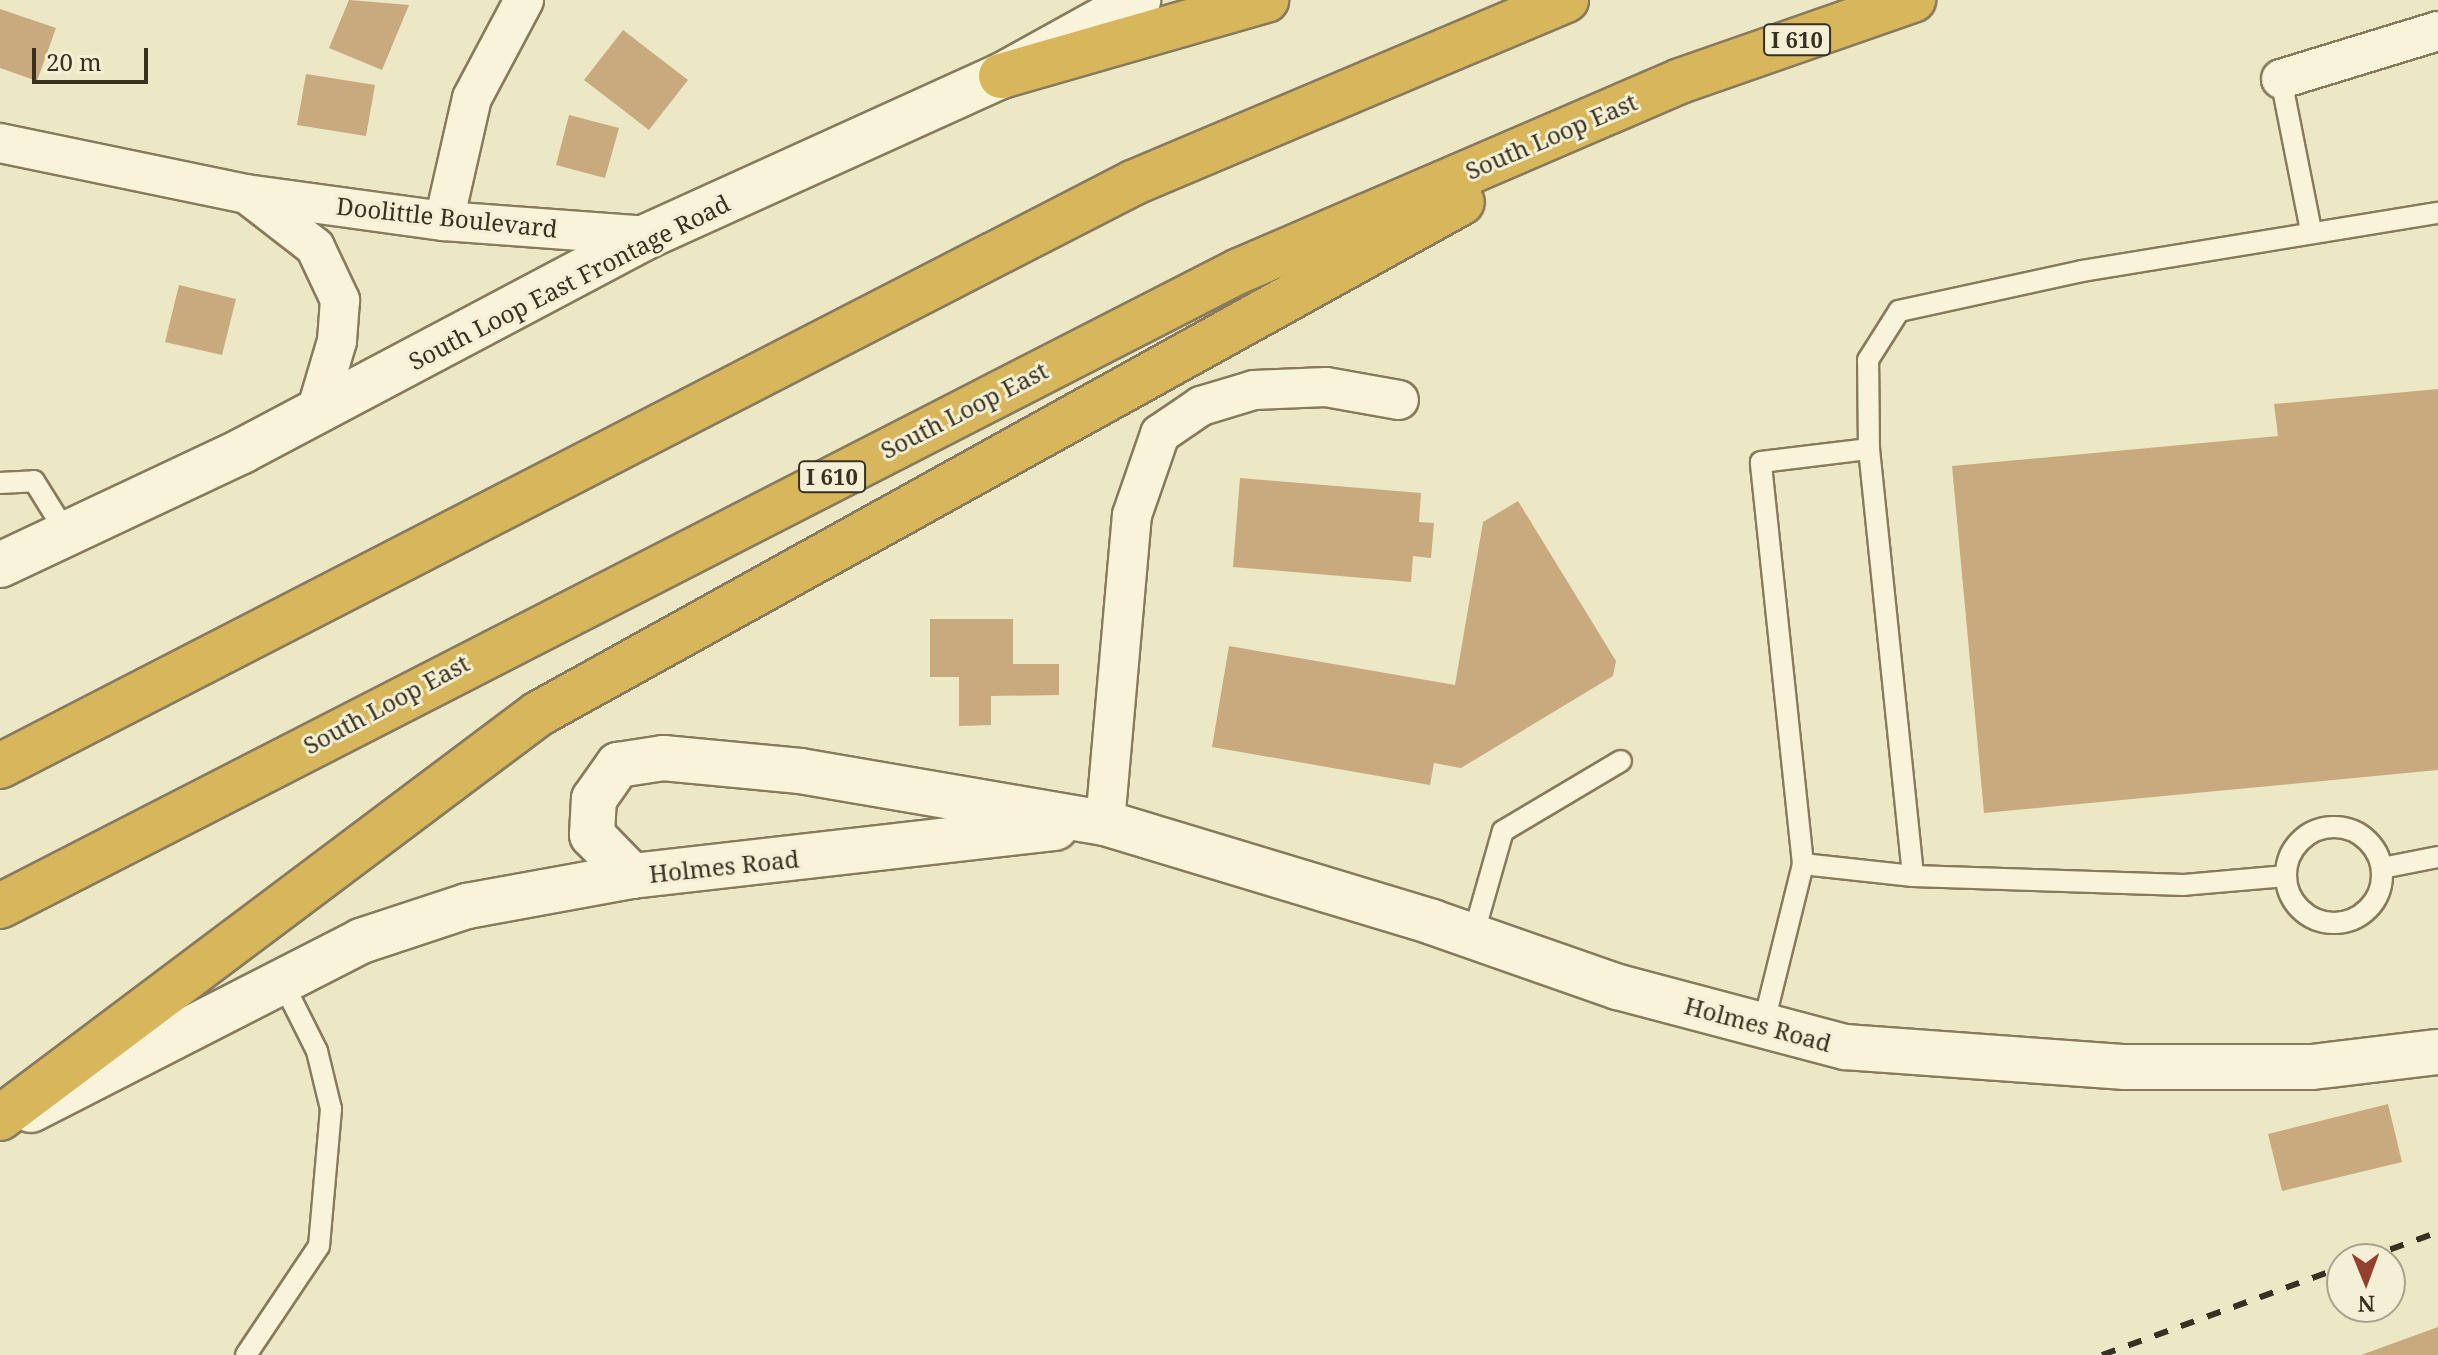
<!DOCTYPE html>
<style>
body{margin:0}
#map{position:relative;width:2438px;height:1355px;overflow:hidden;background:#ece8c6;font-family:"Noto Serif",serif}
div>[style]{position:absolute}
.building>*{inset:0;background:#c8aa7e}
.roads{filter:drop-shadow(2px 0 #877a5d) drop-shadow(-2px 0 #877a5d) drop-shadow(0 2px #877a5d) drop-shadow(0 -2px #877a5d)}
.service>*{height:20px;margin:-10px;padding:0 10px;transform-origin:10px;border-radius:10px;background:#f7f4d9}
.service>.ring{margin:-10px;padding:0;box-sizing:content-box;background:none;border:20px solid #f7f4d9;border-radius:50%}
.minor>*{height:38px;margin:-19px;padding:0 19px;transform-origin:19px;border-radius:19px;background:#f7f4d9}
.secondary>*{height:44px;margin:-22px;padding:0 22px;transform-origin:22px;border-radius:22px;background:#f7f4d9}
.motorway>*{height:44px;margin:-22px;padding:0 22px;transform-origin:22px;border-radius:22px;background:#d7b65c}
.rail>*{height:6px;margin-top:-3px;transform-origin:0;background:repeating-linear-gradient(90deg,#383020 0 14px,transparent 0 28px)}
span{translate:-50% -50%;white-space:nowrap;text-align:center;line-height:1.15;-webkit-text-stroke:6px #f4f0d5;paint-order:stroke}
.shield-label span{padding:2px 6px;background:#f4f0d5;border:2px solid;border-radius:6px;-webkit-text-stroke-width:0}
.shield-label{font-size:22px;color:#383020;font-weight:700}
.street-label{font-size:24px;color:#383020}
.north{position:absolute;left:2326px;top:1243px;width:80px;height:80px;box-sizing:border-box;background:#f4f0d5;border:2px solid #a9a38d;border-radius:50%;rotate:179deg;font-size:22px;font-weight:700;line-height:32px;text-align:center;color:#383020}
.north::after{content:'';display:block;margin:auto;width:28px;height:36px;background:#93402f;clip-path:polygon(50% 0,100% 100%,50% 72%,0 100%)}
.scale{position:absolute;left:32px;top:48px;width:116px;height:36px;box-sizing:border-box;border:4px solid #383020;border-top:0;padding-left:10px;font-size:24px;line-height:28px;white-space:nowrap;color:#383020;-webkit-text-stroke:6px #f4f0d5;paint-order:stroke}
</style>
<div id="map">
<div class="building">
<i style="clip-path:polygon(349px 0,409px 5px,382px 70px,329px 48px)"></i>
<i style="clip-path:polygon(0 9px,56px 28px,37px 81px,0 68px)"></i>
<i style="clip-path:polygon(623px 30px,688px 80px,649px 130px,584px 80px)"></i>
<i style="clip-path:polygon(306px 74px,375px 85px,366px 136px,297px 125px)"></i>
<i style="clip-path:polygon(569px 115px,619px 128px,605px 178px,556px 165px)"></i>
<i style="clip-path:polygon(179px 285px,236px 299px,222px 355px,165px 342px)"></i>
<i style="clip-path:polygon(2438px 389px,2438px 770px,1984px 813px,1952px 466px,2278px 436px,2274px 404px)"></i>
<i style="clip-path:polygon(1240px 478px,1421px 493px,1419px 522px,1434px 523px,1431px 558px,1413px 556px,1411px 582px,1233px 567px)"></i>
<i style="clip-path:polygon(1518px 501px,1616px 661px,1613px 676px,1461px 768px,1434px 763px,1430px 785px,1212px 747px,1229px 646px,1455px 685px,1483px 522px)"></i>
<i style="clip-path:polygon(930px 619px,1013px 619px,1013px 664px,1059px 664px,1059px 695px,991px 696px,991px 725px,959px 726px,959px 677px,930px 677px)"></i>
<i style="clip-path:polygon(2388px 1104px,2402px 1162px,2282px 1191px,2268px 1134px)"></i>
<i style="clip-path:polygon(2438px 1327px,2438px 1355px,2361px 1355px)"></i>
</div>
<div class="roads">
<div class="service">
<i style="left:2281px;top:79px;width:155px;rotate:78.8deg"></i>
<i style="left:1869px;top:449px;width:429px;rotate:84.1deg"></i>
<i style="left:0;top:483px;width:34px;rotate:-3deg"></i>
<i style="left:34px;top:481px;width:62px;rotate:58.1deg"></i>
<i class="ring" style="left:2286px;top:827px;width:76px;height:76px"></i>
<i style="left:2382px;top:868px;width:57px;rotate:-11.1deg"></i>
<i style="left:2286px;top:876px;width:102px;rotate:175deg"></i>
<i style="left:2184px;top:885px;width:271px;rotate:-178.1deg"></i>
<i style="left:1913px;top:876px;width:111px;rotate:-173.8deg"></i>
<i style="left:1803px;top:864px;width:404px;rotate:-96deg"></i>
<i style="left:1761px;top:462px;width:109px;rotate:-6.9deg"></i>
<i style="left:1869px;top:449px;width:89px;rotate:-90.6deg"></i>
<i style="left:1868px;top:360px;width:58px;rotate:-57.7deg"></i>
<i style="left:1899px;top:311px;width:187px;rotate:-12.3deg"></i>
<i style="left:2082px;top:271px;width:361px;rotate:-9.3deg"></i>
<i style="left:1473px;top:936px;width:109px;rotate:-74.1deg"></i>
<i style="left:1503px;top:831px;width:137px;rotate:-30.7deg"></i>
<i style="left:1763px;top:1026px;width:167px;rotate:-76.1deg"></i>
<i style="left:246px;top:1355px;width:131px;rotate:-56.2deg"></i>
<i style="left:319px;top:1246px;width:138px;rotate:-85deg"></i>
<i style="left:331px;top:1109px;width:60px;rotate:-103.6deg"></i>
<i style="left:317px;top:1051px;width:78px;rotate:-116.6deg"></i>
</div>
<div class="minor">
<i style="left:2281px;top:79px;width:164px;rotate:-17deg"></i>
<i style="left:0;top:143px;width:251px;rotate:11.7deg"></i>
<i style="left:246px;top:194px;width:200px;rotate:7.8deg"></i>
<i style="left:444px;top:221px;width:205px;rotate:4.2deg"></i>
<i style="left:248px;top:195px;width:85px;rotate:37.8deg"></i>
<i style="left:315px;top:247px;width:59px;rotate:64.7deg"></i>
<i style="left:340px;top:300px;width:41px;rotate:94.2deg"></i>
<i style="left:337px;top:341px;width:74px;rotate:106.5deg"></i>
<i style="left:444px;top:221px;width:126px;rotate:-77.2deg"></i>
<i style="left:472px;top:98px;width:111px;rotate:-62deg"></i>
<i style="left:1105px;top:823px;width:309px;rotate:-85deg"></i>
<i style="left:1132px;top:515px;width:86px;rotate:-70.9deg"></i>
<i style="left:1160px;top:434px;width:50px;rotate:-34.3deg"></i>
<i style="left:1201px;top:406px;width:55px;rotate:-16.8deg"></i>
<i style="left:1254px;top:390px;width:72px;rotate:-2.4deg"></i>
<i style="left:1326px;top:387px;width:74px;rotate:10.1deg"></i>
</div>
<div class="secondary">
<i style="left:0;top:565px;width:268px;rotate:-25.2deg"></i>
<i style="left:242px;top:451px;width:459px;rotate:-27.9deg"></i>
<i style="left:648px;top:236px;width:388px;rotate:-24.4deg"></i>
<i style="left:1001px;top:76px;width:157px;rotate:-29deg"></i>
<i style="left:632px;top:876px;width:57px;rotate:-134.3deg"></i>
<i style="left:592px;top:835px;width:36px;rotate:-87deg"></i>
<i style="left:594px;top:799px;width:42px;rotate:-54.8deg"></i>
<i style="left:618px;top:765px;width:46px;rotate:-8.8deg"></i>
<i style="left:663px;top:758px;width:138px;rotate:5.4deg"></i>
<i style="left:800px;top:771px;width:309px;rotate:9.7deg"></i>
<i style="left:1105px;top:823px;width:342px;rotate:16.8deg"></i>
<i style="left:1432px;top:922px;width:197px;rotate:19.3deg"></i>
<i style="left:1618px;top:987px;width:235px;rotate:14.8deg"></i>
<i style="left:1845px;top:1047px;width:281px;rotate:4.1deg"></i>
<i style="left:2125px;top:1067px;width:187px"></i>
<i style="left:2312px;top:1067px;width:127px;rotate:-6.8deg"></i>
<i style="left:31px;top:1110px;width:371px;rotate:-27.1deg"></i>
<i style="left:361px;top:941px;width:112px;rotate:-18.3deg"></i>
<i style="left:467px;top:906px;width:168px;rotate:-10.3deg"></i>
<i style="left:632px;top:876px;width:426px;rotate:-6.5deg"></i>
</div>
<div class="motorway">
<i style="left:1001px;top:76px;width:276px;rotate:-16deg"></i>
<i style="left:0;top:766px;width:1276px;rotate:-27.23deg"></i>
<i style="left:1135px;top:182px;width:468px;rotate:-22.9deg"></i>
<i style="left:0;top:906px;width:1392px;rotate:-27.14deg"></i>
<i style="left:1239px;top:271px;width:480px;rotate:-23.3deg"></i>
<i style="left:1680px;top:81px;width:247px;rotate:-19.2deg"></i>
<i style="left:0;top:1118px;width:673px;rotate:-36.9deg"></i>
<i style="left:538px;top:714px;width:1056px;rotate:-28.99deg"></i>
</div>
</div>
<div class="rail">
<i style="left:2364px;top:1259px;width:79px;rotate:-20deg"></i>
<i style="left:2102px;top:1355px;width:256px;rotate:-20.1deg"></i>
</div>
<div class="shield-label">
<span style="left:1797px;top:40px">I 610</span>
<span style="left:832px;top:477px">I 610</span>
</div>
<div class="street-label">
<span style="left:1551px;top:136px;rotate:-23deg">South Loop East</span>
<span style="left:447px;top:217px;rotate:6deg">Doolittle Boulevard</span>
<span style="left:569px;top:282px;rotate:-27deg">South Loop East Frontage Road</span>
<span style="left:964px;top:410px;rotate:-27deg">South Loop East</span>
<span style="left:386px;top:704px;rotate:-28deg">South Loop East</span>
<span style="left:724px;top:866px;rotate:-6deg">Holmes Road</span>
<span style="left:1758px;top:1024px;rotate:15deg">Holmes Road</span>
</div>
<div class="north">N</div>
<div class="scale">20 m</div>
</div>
